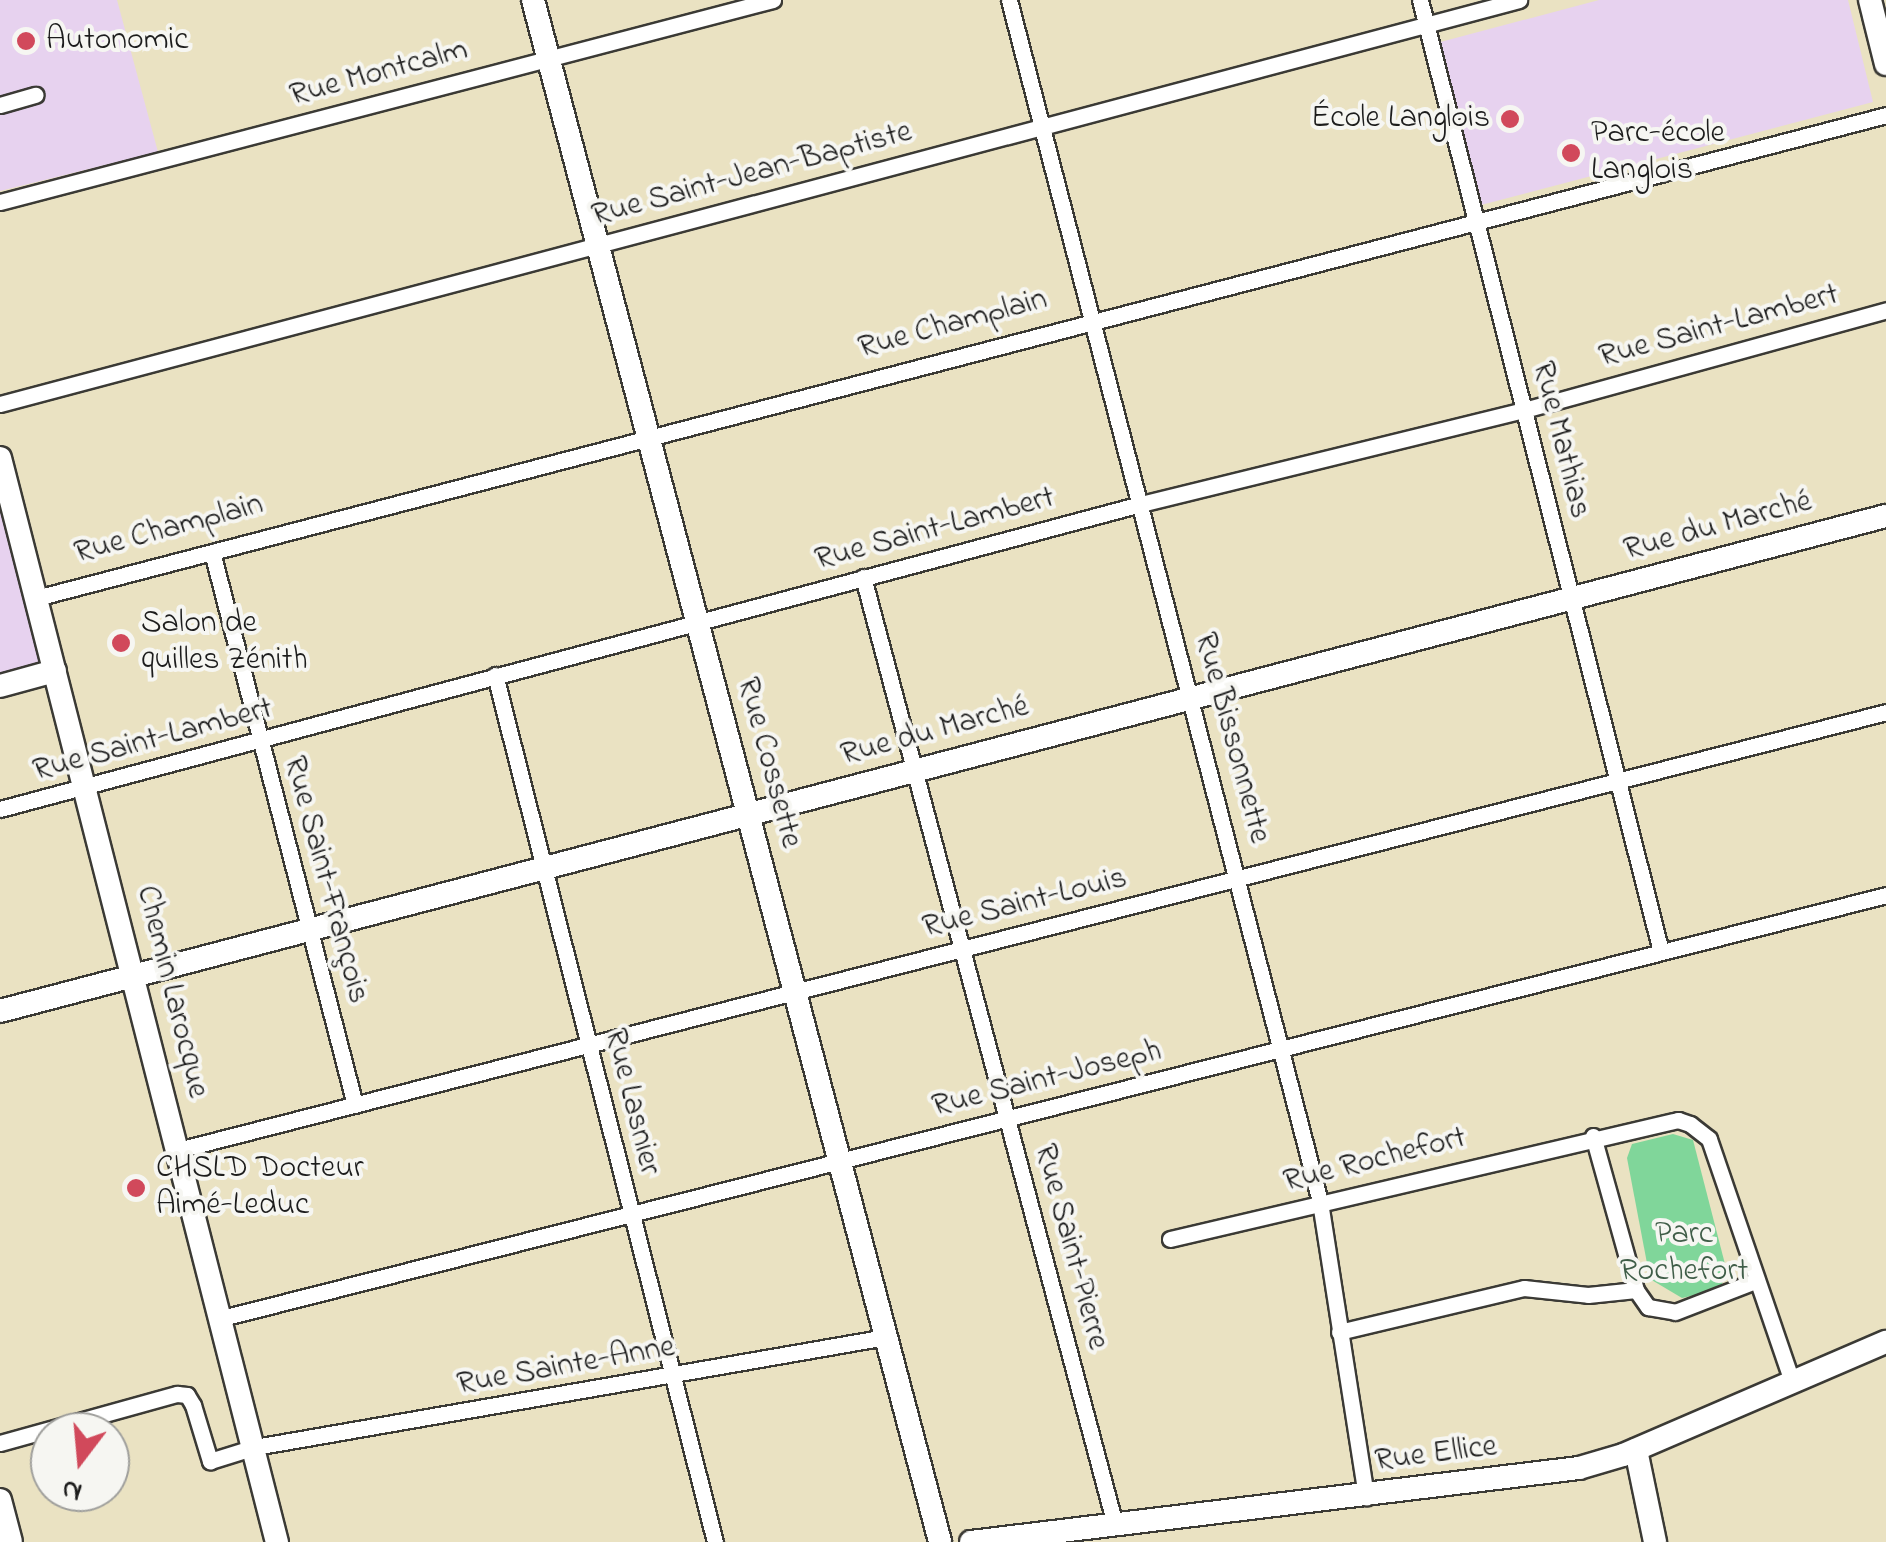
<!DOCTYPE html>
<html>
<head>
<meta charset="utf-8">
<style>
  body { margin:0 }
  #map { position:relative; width:1886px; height:1542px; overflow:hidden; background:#eae2c2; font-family:"Indie Flower",sans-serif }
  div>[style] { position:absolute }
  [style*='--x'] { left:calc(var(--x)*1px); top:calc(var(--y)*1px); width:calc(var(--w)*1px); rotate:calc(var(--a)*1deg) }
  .built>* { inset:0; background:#e7d2ef }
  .green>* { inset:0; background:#80d69a }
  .roads { filter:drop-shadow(2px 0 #3b3a35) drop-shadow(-2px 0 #3b3a35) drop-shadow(0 2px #3b3a35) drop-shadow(0 -2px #3b3a35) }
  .street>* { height:15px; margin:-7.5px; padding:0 7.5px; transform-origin:7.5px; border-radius:7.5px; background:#fff }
  .secondary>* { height:22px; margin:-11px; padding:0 11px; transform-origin:11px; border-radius:11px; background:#fff }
  .dots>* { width:28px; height:28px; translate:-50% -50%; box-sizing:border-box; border:5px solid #f6f6f2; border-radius:50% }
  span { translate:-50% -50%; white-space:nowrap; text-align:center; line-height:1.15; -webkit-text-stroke:8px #f6f6f2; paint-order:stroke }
  .poi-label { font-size:32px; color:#1c1c1c }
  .left { translate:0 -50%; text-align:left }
  .right { translate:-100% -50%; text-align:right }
  .street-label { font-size:32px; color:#1c1c1c }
  .park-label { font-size:32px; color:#3f5d48 }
  .north { position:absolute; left:30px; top:1412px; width:100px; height:100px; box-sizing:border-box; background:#f6f6f2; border:2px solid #9f9f9c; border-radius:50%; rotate:196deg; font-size:28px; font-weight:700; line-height:40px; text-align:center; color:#1c1c1c }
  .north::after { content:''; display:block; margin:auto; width:35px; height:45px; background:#d1495b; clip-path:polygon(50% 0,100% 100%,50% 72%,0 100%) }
</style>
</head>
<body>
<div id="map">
  <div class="built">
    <i style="clip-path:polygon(0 0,117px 0,158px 152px,0 191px)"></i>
    <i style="clip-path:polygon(1599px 0,1848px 0,1873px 102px,1481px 205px,1433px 44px)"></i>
    <i style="clip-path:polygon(0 471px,52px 669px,0 682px)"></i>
  </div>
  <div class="green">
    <i style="clip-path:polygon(1673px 1134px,1693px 1140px,1726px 1268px,1722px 1284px,1709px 1292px,1682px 1298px,1650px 1279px,1627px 1158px,1632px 1144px)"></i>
  </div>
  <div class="roads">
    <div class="street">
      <i style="--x:1009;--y:0;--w:1242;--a:75.49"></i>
      <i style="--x:1320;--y:1202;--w:299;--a:81.1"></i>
      <i style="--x:1420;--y:0;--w:982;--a:75.79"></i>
      <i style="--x:0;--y:105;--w:37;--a:-16"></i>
      <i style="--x:0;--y:202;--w:799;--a:-14.65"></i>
      <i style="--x:0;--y:404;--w:1572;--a:-14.89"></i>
      <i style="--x:212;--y:552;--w:571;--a:75.5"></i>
      <i style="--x:863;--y:577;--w:981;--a:75.11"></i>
      <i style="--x:36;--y:598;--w:1912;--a:-14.63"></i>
      <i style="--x:495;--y:675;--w:894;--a:75.76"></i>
      <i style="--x:0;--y:809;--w:1181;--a:-14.97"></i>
      <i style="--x:1141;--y:504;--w:394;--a:-13.8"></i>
      <i style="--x:1524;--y:410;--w:376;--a:-15.4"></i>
      <i style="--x:1593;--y:1136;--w:160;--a:74.4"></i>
      <i style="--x:1636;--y:1290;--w:21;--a:55"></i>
      <i style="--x:1648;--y:1307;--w:27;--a:10"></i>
      <i style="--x:1675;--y:1312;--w:86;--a:-21.2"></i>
      <i style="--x:178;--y:1150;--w:1763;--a:-14.38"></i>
      <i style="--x:1170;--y:1239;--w:522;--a:-13.18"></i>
      <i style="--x:1678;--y:1120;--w:13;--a:18"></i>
      <i style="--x:1690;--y:1124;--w:24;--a:38"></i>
      <i style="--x:1709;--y:1139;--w:257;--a:71.1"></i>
      <i style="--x:222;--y:1318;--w:1717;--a:-14.26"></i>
      <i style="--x:1339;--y:1332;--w:190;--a:-13.4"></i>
      <i style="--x:1524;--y:1288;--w:64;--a:6.2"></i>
      <i style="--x:1588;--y:1295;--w:48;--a:-5.9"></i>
      <i style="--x:0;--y:1443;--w:184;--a:-15.5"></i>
      <i style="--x:177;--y:1394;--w:10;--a:6"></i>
      <i style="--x:187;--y:1395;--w:12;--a:59"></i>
      <i style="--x:193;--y:1405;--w:59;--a:73.1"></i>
      <i style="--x:210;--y:1461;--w:47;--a:-17.3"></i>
      <i style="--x:255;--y:1447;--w:641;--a:-9.89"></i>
    </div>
    <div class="secondary">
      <i style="--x:533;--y:0;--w:1595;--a:75.21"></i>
      <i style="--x:1870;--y:0;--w:66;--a:76"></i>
      <i style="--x:0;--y:458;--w:1119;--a:75.67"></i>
      <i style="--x:0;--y:686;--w:57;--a:-15.3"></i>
      <i style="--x:0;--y:1011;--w:1950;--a:-14.71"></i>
      <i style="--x:1636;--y:1450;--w:94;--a:78.3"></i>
      <i style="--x:0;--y:1500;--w:43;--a:75.3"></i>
      <i style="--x:971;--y:1542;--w:612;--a:-6.94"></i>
      <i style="--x:1579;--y:1468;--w:46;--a:-16.5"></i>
      <i style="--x:1623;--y:1455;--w:286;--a:-23.3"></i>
    </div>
  </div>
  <div class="dots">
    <i style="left:26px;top:41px;background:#d1495b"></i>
    <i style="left:1510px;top:119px;background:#d1495b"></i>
    <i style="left:1571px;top:153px;background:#d1495b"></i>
    <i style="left:121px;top:643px;background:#d1495b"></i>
    <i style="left:136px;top:1188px;background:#d1495b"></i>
  </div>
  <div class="poi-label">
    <span class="left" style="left:46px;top:41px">Autonomic</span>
    <span class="right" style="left:1490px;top:119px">École Langlois</span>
    <span class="left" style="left:1591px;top:153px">Parc-école<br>Langlois</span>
    <span class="left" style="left:141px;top:643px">Salon de<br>quilles Zénith</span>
    <span class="left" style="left:156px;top:1188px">CHSLD Docteur<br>Aimé-Leduc</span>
  </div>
  <div class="street-label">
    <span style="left:379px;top:74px;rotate:-15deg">Rue Montcalm</span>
    <span style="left:752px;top:175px;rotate:-15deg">Rue Saint-Jean-Baptiste</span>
    <span style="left:953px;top:325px;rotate:-15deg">Rue Champlain</span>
    <span style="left:1719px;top:327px;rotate:-15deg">Rue Saint-Lambert</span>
    <span style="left:1560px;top:440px;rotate:76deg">Rue Mathias</span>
    <span style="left:1718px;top:527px;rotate:-15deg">Rue du Marché</span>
    <span style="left:169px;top:530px;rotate:-15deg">Rue Champlain</span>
    <span style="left:935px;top:530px;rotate:-15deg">Rue Saint-Lambert</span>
    <span style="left:935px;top:732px;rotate:-15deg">Rue du Marché</span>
    <span style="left:1231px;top:738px;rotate:75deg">Rue Bissonnette</span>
    <span style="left:153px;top:741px;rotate:-15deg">Rue Saint-Lambert</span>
    <span style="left:768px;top:763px;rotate:75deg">Rue Cossette</span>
    <span style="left:325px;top:880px;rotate:75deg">Rue Saint-François</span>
    <span style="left:1025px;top:904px;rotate:-14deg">Rue Saint-Louis</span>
    <span style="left:171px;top:992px;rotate:76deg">Chemin Larocque</span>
    <span style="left:1047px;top:1080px;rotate:-14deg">Rue Saint-Joseph</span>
    <span style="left:631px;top:1102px;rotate:76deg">Rue Lasnier</span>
    <span style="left:1375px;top:1161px;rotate:-14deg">Rue Rochefort</span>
    <span style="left:1070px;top:1247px;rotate:75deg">Rue Saint-Pierre</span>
    <span style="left:566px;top:1367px;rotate:-10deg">Rue Sainte-Anne</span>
    <span style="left:1436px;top:1455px;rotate:-7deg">Rue Ellice</span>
  </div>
  <div class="park-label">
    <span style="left:1684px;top:1254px">Parc<br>Rochefort</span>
  </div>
  <div class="north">N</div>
</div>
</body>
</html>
